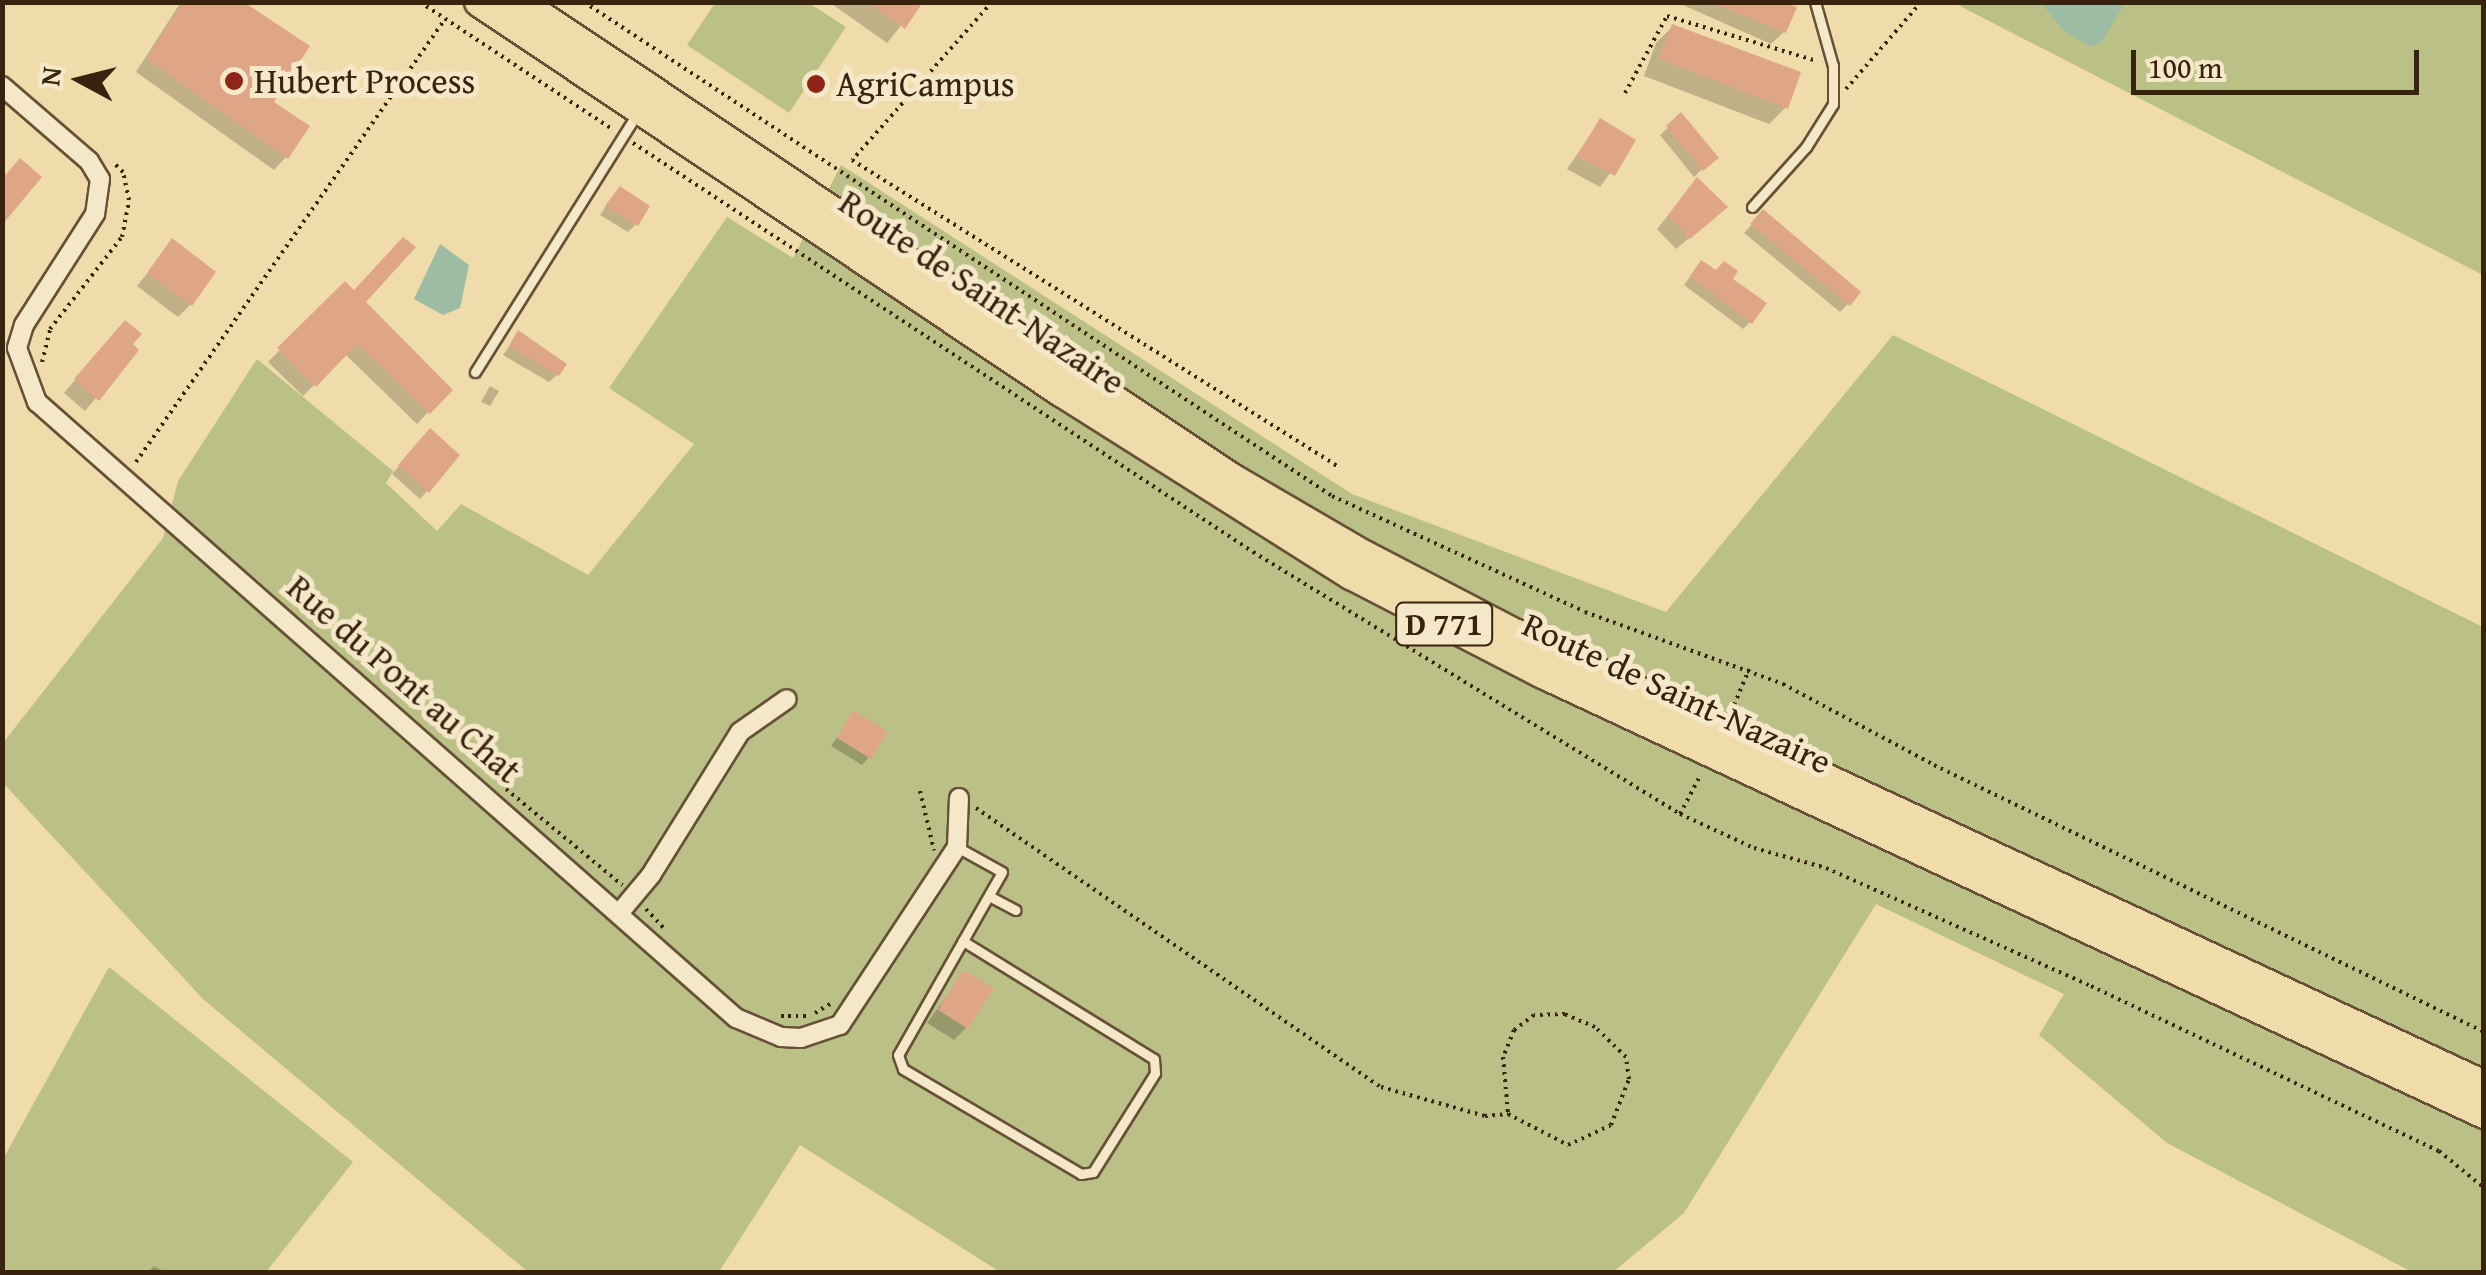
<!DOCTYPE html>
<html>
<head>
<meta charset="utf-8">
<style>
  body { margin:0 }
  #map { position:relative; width:2486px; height:1275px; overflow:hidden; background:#efdcaa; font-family:"Gentium Book Plus",serif }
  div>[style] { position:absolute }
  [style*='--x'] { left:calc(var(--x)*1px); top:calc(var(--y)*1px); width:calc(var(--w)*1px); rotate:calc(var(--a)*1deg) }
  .green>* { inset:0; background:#bbc087 }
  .water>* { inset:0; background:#9cbca3 }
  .shadow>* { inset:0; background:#0003 }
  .building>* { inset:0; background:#dea687 }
  .path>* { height:4px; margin-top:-2px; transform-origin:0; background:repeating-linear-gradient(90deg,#38230f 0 2.5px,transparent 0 7.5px) }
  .roads { filter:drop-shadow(2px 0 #665136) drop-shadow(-2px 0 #665136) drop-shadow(0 2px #665136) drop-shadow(0 -2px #665136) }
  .lane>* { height:9px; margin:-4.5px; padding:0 4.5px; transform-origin:4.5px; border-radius:4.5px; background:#f5e8c8 }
  .street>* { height:18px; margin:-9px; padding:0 9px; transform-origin:9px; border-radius:9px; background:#f5e8c8 }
  .primary>* { height:28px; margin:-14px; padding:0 14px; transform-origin:14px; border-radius:14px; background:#efdcaa }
  .dots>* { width:28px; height:28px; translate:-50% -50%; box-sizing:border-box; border:5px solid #f5e8c8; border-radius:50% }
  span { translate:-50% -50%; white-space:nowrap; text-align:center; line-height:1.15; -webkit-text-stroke:10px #f5e8c8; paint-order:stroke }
  .shield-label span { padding:2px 8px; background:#f5e8c8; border:2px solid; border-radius:8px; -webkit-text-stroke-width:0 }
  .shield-label { font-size:32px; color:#38230f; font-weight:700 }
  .poi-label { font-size:35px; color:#38230f }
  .left { translate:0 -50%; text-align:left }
  .street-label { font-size:35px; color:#38230f }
  .frame { position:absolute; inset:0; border:5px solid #38230f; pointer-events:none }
  .north { position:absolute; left:30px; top:30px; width:100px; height:100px; -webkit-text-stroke:8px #f5e8c8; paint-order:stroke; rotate:277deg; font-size:28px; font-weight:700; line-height:40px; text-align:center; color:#38230f }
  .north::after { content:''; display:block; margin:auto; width:35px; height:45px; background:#38230f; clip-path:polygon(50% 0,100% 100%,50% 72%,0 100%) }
  .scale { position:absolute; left:2131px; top:50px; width:288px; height:45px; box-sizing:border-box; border:5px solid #38230f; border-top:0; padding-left:12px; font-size:30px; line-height:35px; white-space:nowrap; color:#38230f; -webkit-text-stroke:8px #f5e8c8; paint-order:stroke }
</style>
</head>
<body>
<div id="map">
  <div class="green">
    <i style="clip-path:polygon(715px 3px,809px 3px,846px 27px,789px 113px,687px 45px)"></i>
    <i style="clip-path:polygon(1954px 3px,2483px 3px,2483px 275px)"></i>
    <i style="clip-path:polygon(841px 165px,1352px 494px,1666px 612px,1893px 335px,2483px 627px,2483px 1272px,2412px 1272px,2167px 1143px,2039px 1035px,2064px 994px,1876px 904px,1684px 1213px,1613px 1272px,1000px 1272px,800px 1145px,719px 1272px,528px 1272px,203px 999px,3px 783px,3px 743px,163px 538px,178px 481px,257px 359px,393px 471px,386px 483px,437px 531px,461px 504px,588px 575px,694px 444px,609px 388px,727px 217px,793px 258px)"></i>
    <i style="clip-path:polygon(109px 967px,353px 1162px,266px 1272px,3px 1272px,3px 1159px)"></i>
  </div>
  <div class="water">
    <i style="clip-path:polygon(2041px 3px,2125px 3px,2101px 43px,2089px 46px,2063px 30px)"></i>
    <i style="clip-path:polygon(440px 244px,469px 265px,460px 308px,443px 315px,414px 299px)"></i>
  </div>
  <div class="shadow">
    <i style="clip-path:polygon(181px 2px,239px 2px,286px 157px,274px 170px,136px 72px)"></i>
    <i style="clip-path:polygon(829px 2px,920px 2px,887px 43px)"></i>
    <i style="clip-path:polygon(1676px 2px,1777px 2px,1784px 32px,1771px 44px)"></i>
    <i style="clip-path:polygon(1673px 26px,1786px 107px,1769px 124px,1644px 76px,1656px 43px)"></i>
    <i style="clip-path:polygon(1681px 116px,1715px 157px,1694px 177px,1660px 135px)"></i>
    <i style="clip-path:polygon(1600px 121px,1633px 141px,1600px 187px,1567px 169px)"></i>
    <i style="clip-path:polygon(1697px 180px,1712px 219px,1676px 249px,1657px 229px)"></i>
    <i style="clip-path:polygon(612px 197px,636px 224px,628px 232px,600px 215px)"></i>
    <i style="clip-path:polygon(1755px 221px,1857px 292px,1848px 304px,1840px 312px,1744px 233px)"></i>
    <i style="clip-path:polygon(172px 242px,190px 305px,178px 317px,137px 286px)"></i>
    <i style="clip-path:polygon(1694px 271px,1729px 279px,1750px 322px,1743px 329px,1684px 285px)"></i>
    <i style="clip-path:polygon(345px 284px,449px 390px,417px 424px,345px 354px,303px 396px,268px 362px)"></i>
    <i style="clip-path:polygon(518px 334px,557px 375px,549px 382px,503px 355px)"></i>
    <i style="clip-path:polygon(113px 335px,136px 350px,85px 411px,64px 393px)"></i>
    <i style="clip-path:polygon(490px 386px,499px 391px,490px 406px,481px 402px)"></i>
    <i style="clip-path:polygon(423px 439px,427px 491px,420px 499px,392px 474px)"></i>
    <i style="clip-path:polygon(854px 714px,869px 757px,862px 765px,831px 746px)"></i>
    <i style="clip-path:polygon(964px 973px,966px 1028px,954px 1040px,927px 1023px)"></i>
    <i style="clip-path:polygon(154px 1266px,165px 1272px,148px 1272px)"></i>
  </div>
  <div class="building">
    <i style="clip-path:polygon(183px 2px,244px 2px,310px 46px,274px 102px,310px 126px,288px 159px,146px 59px)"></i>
    <i style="clip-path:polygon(867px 2px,923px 2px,905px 29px)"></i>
    <i style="clip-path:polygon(1710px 2px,1784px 2px,1797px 7px,1786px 33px)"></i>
    <i style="clip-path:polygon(1672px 24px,1801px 72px,1788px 109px,1659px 59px)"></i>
    <i style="clip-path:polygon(1681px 112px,1719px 158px,1703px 171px,1666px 126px)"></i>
    <i style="clip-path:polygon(1600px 118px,1636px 140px,1615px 176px,1577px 156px)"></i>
    <i style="clip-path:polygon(20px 158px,42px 177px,2px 225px,2px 179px)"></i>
    <i style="clip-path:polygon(1697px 177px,1728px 207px,1690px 239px,1668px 215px)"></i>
    <i style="clip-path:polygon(620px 186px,650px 206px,638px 226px,605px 206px)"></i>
    <i style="clip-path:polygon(1763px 209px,1861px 292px,1850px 306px,1750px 224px)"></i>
    <i style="clip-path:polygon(403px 237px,416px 247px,366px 302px,453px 390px,430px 414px,357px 344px,316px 387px,277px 348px,345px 281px,354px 290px)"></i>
    <i style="clip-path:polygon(172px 238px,216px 272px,192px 306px,147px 273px)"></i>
    <i style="clip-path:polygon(1701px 260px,1716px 270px,1724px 261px,1738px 271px,1733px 279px,1767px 303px,1752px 324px,1690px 276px)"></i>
    <i style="clip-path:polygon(125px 320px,142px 334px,133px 344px,139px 350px,99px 401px,74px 379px)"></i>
    <i style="clip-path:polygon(518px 330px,567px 364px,559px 376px,509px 346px)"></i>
    <i style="clip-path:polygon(430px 428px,460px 455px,429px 493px,398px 465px)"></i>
    <i style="clip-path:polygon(853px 710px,888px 732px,871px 759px,837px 738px)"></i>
    <i style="clip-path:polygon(963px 970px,994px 988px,968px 1029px,938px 1010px)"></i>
  </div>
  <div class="path">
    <i style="--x:420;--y:2;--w:230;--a:33.5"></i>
    <i style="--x:584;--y:2;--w:896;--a:33.44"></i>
    <i style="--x:1332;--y:496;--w:278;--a:24.6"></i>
    <i style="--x:1585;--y:612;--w:211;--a:20"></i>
    <i style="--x:1783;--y:684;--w:171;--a:28.2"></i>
    <i style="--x:1934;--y:765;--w:611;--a:25.89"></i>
    <i style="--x:992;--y:2;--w:211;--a:131.5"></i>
    <i style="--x:852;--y:160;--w:576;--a:32.23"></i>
    <i style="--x:1846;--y:89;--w:115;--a:-49.2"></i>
    <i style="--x:1625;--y:93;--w:88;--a:-61.4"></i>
    <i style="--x:1667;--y:16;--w:157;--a:16.7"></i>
    <i style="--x:633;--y:143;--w:743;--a:33.41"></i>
    <i style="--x:1253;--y:552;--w:501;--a:31.53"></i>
    <i style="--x:1680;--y:814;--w:81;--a:24.7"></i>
    <i style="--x:1754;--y:848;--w:75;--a:15.5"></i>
    <i style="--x:1826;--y:868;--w:290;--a:24"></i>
    <i style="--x:2091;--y:986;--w:385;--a:25.4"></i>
    <i style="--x:2439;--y:1151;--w:58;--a:39.4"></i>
    <i style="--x:42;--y:362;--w:34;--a:-76"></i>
    <i style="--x:50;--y:329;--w:117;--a:-52"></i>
    <i style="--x:122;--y:237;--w:38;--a:-79"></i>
    <i style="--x:129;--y:200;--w:29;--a:-102"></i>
    <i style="--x:123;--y:172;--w:13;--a:-135"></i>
    <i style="--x:136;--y:462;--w:540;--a:-55.1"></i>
    <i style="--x:1734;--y:705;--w:39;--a:-67"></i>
    <i style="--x:506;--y:789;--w:151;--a:39.6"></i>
    <i style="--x:920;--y:791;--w:61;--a:76.7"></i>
    <i style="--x:976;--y:808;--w:492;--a:34.6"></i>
    <i style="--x:1381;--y:1087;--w:108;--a:15.6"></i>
    <i style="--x:1485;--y:1116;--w:23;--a:-5"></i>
    <i style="--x:1508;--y:1114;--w:68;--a:27.3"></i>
    <i style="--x:1568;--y:1145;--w:47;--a:-24.9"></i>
    <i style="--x:1611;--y:1125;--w:49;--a:-68.6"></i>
    <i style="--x:1629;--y:1079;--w:22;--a:-98"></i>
    <i style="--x:1626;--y:1057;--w:43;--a:-135.9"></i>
    <i style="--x:1595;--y:1027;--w:33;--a:-157"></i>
    <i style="--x:1565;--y:1014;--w:31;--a:178"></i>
    <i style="--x:1534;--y:1015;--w:25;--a:143"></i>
    <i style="--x:1514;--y:1030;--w:29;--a:112"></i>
    <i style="--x:1503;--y:1057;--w:57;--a:85"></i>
    <i style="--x:1680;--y:814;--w:43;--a:-62.2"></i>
    <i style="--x:646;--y:909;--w:26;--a:47"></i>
    <i style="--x:815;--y:1013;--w:21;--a:-31"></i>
    <i style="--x:781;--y:1016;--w:26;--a:0"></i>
  </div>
  <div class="roads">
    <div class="lane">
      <i style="--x:1752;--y:207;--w:81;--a:-48"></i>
      <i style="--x:1806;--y:147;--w:51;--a:-57.9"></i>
      <i style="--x:1833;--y:104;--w:38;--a:-90"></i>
      <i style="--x:1833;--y:66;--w:66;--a:-105.7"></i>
      <i style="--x:475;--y:372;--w:307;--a:-57.9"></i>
      <i style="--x:957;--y:847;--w:51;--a:29.1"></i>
      <i style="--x:1002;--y:872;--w:210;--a:119.6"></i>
      <i style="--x:898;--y:1055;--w:15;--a:70"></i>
      <i style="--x:903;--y:1069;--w:207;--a:30.5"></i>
      <i style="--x:1081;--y:1174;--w:12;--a:-9"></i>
      <i style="--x:1093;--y:1172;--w:117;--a:-57.9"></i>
      <i style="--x:1155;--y:1073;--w:14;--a:-94"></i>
      <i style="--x:1154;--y:1059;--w:225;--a:-148.3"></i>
      <i style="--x:989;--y:896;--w:30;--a:28"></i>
    </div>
    <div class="street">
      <i style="--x:2;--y:86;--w:115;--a:40.8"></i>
      <i style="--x:89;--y:161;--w:21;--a:59"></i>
      <i style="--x:100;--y:179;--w:35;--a:98"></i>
      <i style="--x:95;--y:214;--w:132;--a:122.6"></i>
      <i style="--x:24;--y:325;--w:24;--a:107"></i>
      <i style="--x:17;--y:348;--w:58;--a:69.7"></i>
      <i style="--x:37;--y:402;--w:932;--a:41.39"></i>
      <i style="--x:736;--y:1018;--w:49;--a:22.9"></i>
      <i style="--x:781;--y:1037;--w:20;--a:3"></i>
      <i style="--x:801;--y:1038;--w:41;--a:-18.4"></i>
      <i style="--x:840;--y:1025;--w:213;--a:-56.7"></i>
      <i style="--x:957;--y:847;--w:49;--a:-87.7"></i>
      <i style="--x:621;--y:911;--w:47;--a:-50.2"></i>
      <i style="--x:651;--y:875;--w:168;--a:-58.1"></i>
      <i style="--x:740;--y:732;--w:57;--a:-35.1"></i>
    </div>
    <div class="primary">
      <i style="--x:479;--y:2;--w:701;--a:33.83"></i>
      <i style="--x:1061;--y:392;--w:343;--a:32.3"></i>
      <i style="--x:1351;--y:575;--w:216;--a:27.3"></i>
      <i style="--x:1543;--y:674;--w:1039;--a:25.06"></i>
      <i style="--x:520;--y:2;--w:854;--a:33.78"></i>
      <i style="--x:1230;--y:477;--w:157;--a:30.2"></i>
      <i style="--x:1366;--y:556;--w:162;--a:27.5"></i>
      <i style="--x:1510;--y:631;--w:1075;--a:24.99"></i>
    </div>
  </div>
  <div class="dots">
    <i style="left:234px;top:81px;background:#8f2418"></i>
    <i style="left:816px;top:84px;background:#8f2418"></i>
  </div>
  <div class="shield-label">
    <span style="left:1444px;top:624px">D 771</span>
  </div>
  <div class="poi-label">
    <span class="left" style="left:254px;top:81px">Hubert Process</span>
    <span class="left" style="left:836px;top:84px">AgriCampus</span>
  </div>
  <div class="street-label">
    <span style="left:982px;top:292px;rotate:34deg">Route de Saint-Nazaire</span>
    <span style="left:404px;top:679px;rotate:41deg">Rue du Pont au Chat</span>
    <span style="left:1677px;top:693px;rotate:25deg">Route de Saint-Nazaire</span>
  </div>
  <div class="frame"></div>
  <div class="north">N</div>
  <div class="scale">100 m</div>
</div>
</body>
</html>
